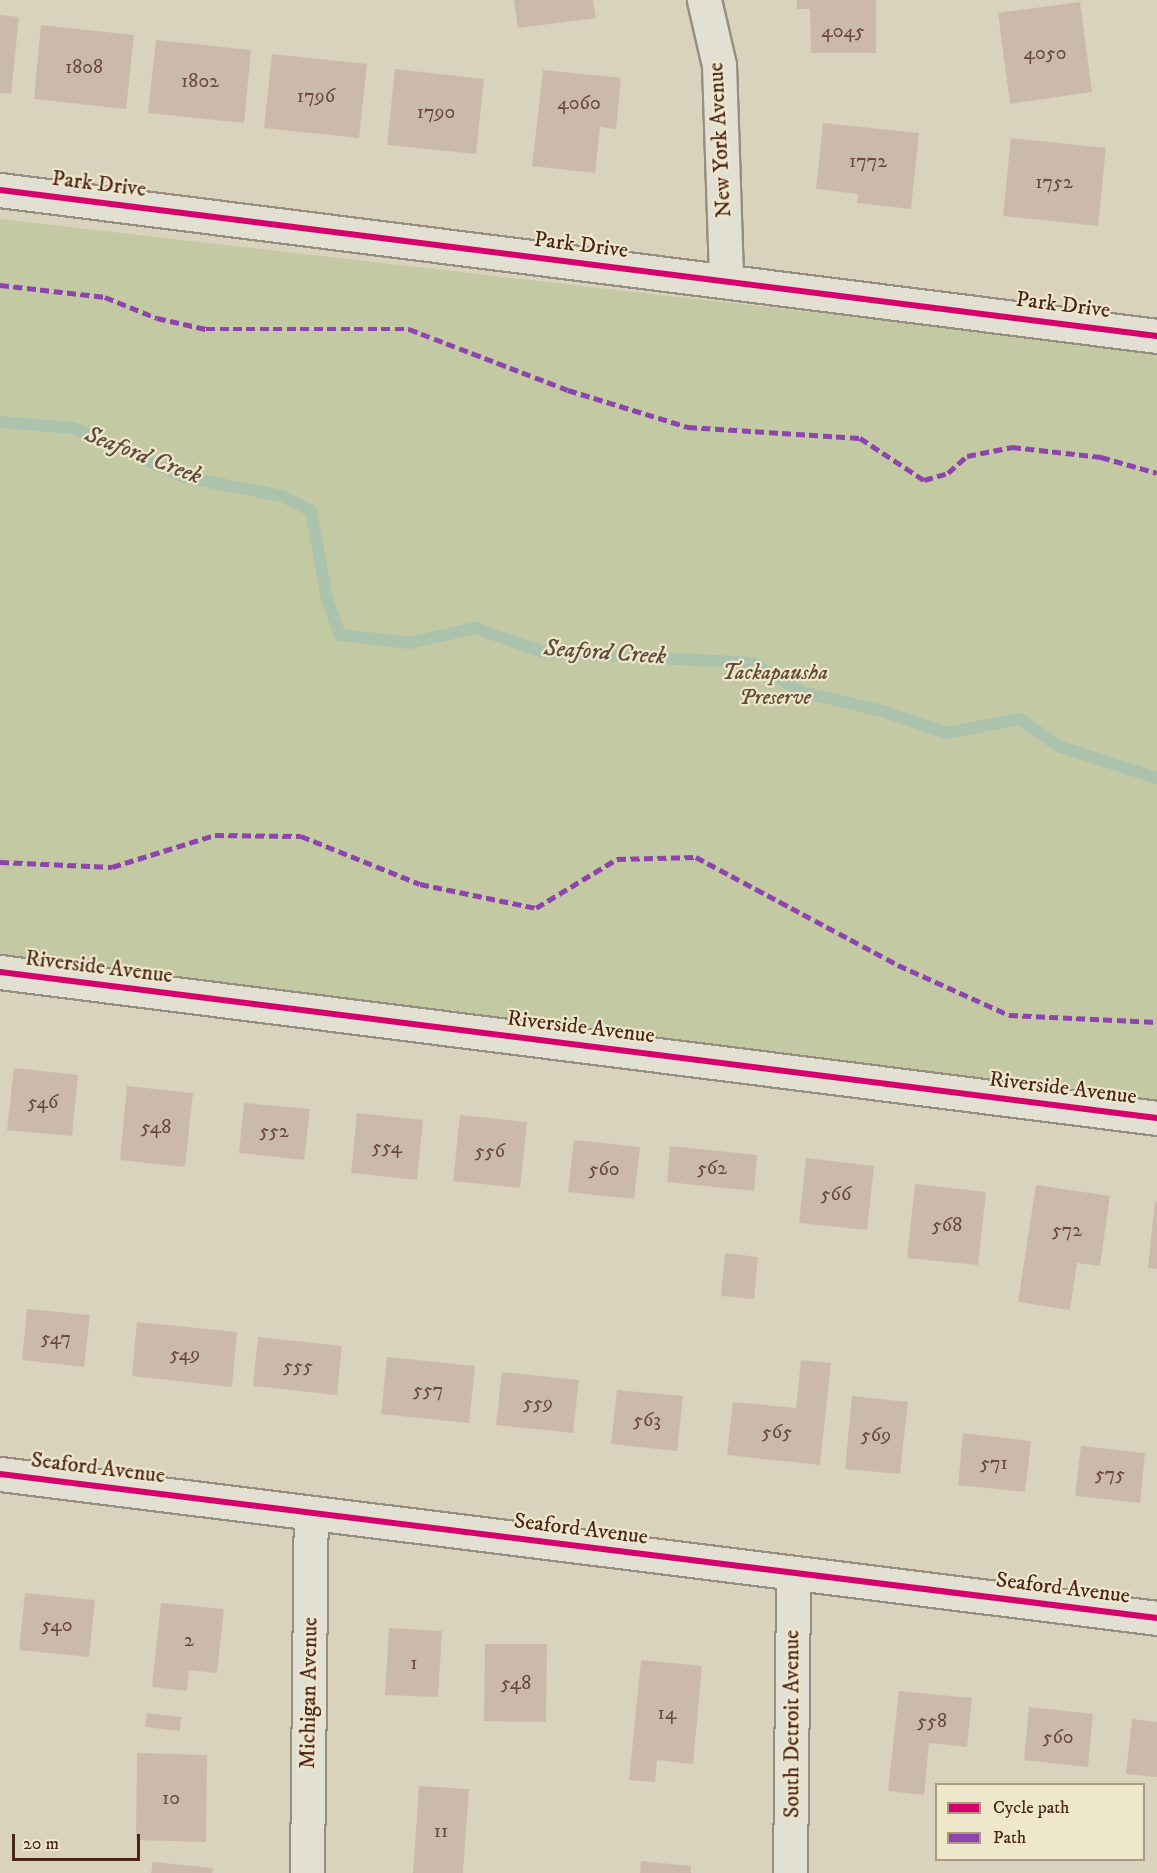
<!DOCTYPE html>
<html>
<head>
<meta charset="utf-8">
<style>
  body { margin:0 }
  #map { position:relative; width:1157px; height:1873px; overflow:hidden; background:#d9d3bd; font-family:"IM FELL DW Pica",serif }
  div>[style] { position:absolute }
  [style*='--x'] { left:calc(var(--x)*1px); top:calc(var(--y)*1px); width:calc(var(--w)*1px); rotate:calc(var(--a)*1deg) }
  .green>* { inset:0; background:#c3c9a3 }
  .stream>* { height:12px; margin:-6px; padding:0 6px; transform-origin:6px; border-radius:6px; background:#abc2ad }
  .building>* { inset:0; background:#cbbaac }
  .roads { filter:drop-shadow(2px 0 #968e80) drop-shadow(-2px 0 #968e80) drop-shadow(0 2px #968e80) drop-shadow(0 -2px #968e80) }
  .minor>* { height:33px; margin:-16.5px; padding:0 16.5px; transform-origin:16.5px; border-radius:16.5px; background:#e2dfd3 }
  .quiet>* { height:4.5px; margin-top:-2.25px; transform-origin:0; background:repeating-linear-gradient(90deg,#8e44ad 0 9px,transparent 0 13.5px) }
  .cycleway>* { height:6px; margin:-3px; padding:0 3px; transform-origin:3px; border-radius:3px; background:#d6006c }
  span { translate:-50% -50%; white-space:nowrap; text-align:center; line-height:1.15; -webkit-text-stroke:4.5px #efe7cc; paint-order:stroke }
  .number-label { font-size:20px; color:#6a4a3c }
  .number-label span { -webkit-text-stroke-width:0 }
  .street-label { font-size:22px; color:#492417 }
  .park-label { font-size:22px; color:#634b35; font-style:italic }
  .water-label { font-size:24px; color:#5c4a3b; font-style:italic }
  .legend { position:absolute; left:935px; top:1783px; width:210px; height:78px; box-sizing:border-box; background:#efe7cc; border:2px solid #ad9984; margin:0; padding:8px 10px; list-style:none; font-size:18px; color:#492417 }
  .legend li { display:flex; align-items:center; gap:12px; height:30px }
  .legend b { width:30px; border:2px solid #ad9984 }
  .scale { position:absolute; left:12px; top:1834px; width:128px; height:27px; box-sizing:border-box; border:3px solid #492417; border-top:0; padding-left:8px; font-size:18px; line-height:21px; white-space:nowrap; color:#492417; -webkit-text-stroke:4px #efe7cc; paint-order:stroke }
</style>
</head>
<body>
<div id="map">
  <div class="green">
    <i style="clip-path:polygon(0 219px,1157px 352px,1157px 1111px,0 965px)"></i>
  </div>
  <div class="stream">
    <i style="--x:0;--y:422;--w:74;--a:4.6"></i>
    <i style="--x:74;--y:428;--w:120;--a:24"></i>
    <i style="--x:184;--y:477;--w:100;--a:11"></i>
    <i style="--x:282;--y:496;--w:33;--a:27"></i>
    <i style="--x:311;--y:511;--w:88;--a:79.6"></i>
    <i style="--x:327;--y:598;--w:39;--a:71"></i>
    <i style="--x:340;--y:635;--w:70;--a:6.5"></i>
    <i style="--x:410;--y:643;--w:67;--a:-13"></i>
    <i style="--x:475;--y:628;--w:72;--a:19.4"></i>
    <i style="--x:543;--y:652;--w:210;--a:3"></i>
    <i style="--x:753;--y:663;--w:57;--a:30.6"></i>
    <i style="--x:802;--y:692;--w:86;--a:13.4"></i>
    <i style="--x:886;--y:712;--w:64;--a:19.3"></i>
    <i style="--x:946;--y:733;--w:75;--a:-10.7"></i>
    <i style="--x:1020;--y:719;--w:47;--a:35.4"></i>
    <i style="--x:1058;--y:746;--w:104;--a:17.9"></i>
  </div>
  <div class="building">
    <i style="clip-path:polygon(514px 0,593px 0,596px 18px,518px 28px)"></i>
    <i style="clip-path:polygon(797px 0,876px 0,876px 53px,811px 53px,810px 9px,797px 9px)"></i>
    <i style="clip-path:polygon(1080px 2px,1092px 92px,1010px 104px,998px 13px)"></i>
    <i style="clip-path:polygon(0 15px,19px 17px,11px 94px,0 93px)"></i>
    <i style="clip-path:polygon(41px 25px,134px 35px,126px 109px,34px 99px)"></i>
    <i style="clip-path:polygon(156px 40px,251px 50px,244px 123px,148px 113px)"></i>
    <i style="clip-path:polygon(272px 54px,367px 64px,359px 138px,264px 128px)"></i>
    <i style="clip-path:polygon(395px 69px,484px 79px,476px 154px,387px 145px)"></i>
    <i style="clip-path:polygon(543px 70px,621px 78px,616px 129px,600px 127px,595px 173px,532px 166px)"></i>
    <i style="clip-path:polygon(823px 123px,919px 133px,911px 209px,857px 203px,858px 194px,816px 189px)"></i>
    <i style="clip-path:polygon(1011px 138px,1106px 148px,1098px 226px,1003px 216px)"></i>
    <i style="clip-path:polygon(14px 1068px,78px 1075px,72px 1136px,7px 1130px)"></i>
    <i style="clip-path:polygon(127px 1086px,193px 1093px,185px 1167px,120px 1160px)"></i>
    <i style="clip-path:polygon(244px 1103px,310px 1109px,304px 1160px,239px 1153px)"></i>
    <i style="clip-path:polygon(357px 1113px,423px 1120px,417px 1180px,351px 1173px)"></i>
    <i style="clip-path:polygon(460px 1115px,527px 1122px,520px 1188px,453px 1181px)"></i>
    <i style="clip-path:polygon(574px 1140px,640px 1147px,634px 1199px,568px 1192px)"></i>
    <i style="clip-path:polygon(670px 1146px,757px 1155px,754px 1191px,667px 1182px)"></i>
    <i style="clip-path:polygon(806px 1158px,874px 1166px,867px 1230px,799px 1223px)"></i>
    <i style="clip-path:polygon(915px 1184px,986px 1192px,978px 1265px,907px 1258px)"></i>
    <i style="clip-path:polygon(1036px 1185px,1110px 1196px,1100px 1266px,1077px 1263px,1070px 1310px,1018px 1302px)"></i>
    <i style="clip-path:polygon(1155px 1201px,1157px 1201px,1157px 1269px,1148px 1268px)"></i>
    <i style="clip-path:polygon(725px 1253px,758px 1257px,754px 1299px,721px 1296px)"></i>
    <i style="clip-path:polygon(27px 1309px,90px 1315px,84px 1367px,22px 1360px)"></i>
    <i style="clip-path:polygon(137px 1322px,237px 1332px,232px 1387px,132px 1376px)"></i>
    <i style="clip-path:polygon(258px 1337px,342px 1346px,337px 1395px,253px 1386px)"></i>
    <i style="clip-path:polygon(387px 1357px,475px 1366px,469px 1423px,381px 1414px)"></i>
    <i style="clip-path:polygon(801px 1360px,831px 1363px,820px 1465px,727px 1455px,733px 1402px,796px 1408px)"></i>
    <i style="clip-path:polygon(502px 1372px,579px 1380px,573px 1433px,496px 1425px)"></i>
    <i style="clip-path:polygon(617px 1390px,683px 1396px,677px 1451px,611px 1444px)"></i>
    <i style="clip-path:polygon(852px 1396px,908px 1402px,900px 1474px,845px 1469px)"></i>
    <i style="clip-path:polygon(963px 1433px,1031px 1441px,1025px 1492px,958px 1485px)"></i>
    <i style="clip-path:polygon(1081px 1446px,1145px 1453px,1140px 1503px,1075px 1496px)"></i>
    <i style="clip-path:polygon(25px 1593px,95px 1600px,89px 1657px,19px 1650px)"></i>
    <i style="clip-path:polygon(161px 1603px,224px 1609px,217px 1673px,189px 1670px,187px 1691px,152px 1687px)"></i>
    <i style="clip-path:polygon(389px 1628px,442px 1631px,438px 1697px,385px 1695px)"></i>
    <i style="clip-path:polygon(485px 1644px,547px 1644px,546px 1722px,484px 1721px)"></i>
    <i style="clip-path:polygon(641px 1660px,702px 1666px,693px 1764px,657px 1760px,655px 1782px,629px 1780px)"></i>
    <i style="clip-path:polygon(899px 1691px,972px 1698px,967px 1747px,929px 1743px,924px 1795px,888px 1791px)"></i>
    <i style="clip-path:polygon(1029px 1707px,1093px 1714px,1088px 1767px,1024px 1760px)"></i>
    <i style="clip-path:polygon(147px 1713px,181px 1717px,180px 1731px,145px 1727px)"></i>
    <i style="clip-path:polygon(1132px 1719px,1157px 1722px,1157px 1777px,1126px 1774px)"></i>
    <i style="clip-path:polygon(137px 1753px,207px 1755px,206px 1842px,136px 1840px)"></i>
    <i style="clip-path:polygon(419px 1786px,469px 1789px,463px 1873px,413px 1873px)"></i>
    <i style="clip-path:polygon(641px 1861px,691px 1866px,691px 1873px,640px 1873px)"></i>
    <i style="clip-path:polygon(153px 1862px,213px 1868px,212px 1873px,151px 1873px)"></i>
  </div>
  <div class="roads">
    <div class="minor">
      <i style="--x:704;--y:0;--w:67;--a:77"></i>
      <i style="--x:719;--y:65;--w:216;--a:88.1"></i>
      <i style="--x:0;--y:190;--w:1166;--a:7.19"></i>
      <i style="--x:0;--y:972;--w:1166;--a:7.19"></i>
      <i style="--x:0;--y:1474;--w:1166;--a:7.09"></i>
      <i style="--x:307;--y:1873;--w:360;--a:-89.4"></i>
      <i style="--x:790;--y:1873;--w:299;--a:-89.4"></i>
    </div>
  </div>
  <div class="quiet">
    <i style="--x:0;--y:285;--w:106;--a:6.5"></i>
    <i style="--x:105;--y:297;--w:56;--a:22"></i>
    <i style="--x:157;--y:318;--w:50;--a:12.7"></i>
    <i style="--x:206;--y:329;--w:203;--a:0"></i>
    <i style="--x:409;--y:329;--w:170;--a:21"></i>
    <i style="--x:568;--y:390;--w:126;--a:17.1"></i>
    <i style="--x:688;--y:427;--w:172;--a:3.7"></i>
    <i style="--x:860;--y:438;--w:77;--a:33.3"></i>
    <i style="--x:924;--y:480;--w:25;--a:-16"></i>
    <i style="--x:948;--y:473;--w:25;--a:-42"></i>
    <i style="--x:967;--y:456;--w:46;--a:-11.3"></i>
    <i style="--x:1012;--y:447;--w:90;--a:6.4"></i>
    <i style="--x:1101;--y:457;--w:58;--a:15.9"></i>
    <i style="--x:0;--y:862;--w:112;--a:2.6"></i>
    <i style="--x:112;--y:867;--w:108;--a:-17.3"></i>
    <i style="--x:215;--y:835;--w:86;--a:0.7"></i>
    <i style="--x:301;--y:836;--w:128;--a:22"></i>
    <i style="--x:420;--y:884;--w:118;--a:11.7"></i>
    <i style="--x:536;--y:908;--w:95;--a:-31.2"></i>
    <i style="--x:617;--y:859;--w:79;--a:-1.5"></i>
    <i style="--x:696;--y:857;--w:229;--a:28.1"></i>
    <i style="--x:898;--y:965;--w:122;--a:24.2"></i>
    <i style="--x:1009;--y:1015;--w:148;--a:2.7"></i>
  </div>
  <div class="cycleway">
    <i style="--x:0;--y:190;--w:1166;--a:7.19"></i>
    <i style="--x:0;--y:972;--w:1166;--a:7.19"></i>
    <i style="--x:0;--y:1474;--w:1166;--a:7.09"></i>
  </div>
  <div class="number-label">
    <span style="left:843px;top:31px">4045</span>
    <span style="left:1045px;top:53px">4050</span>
    <span style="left:84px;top:67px">1808</span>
    <span style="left:200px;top:81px">1802</span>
    <span style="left:316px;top:96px">1796</span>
    <span style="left:579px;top:103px">4060</span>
    <span style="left:436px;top:112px">1790</span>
    <span style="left:868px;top:161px">1772</span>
    <span style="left:1054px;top:182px">1752</span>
    <span style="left:43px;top:1102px">546</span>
    <span style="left:156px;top:1127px">548</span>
    <span style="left:274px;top:1131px">552</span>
    <span style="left:387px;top:1147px">554</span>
    <span style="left:490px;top:1151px">556</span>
    <span style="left:712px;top:1168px">562</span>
    <span style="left:604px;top:1169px">560</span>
    <span style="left:836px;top:1194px">566</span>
    <span style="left:947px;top:1225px">568</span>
    <span style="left:1067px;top:1230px">572</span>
    <span style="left:56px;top:1338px">547</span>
    <span style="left:185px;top:1354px">549</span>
    <span style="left:298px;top:1366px">555</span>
    <span style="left:428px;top:1390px">557</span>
    <span style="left:538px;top:1403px">559</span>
    <span style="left:647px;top:1420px">563</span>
    <span style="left:777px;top:1432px">565</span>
    <span style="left:876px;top:1435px">569</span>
    <span style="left:994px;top:1463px">571</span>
    <span style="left:1110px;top:1474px">575</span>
    <span style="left:57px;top:1625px">540</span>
    <span style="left:189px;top:1640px">2</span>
    <span style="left:414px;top:1663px">1</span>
    <span style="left:516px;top:1683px">548</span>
    <span style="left:667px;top:1713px">14</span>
    <span style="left:932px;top:1721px">558</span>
    <span style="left:1058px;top:1737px">560</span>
    <span style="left:171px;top:1798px">10</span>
    <span style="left:441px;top:1831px">11</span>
  </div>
  <div class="street-label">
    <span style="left:720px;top:140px;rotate:-93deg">New York Avenue</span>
    <span style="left:99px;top:184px;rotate:7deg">Park Drive</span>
    <span style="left:581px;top:245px;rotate:7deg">Park Drive</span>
    <span style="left:1063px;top:305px;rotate:7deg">Park Drive</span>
    <span style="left:99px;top:967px;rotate:7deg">Riverside Avenue</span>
    <span style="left:581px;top:1027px;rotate:7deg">Riverside Avenue</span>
    <span style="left:1063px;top:1088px;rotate:7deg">Riverside Avenue</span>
    <span style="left:98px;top:1468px;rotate:7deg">Seaford Avenue</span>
    <span style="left:581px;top:1529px;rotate:7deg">Seaford Avenue</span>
    <span style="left:1063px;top:1588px;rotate:7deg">Seaford Avenue</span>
    <span style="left:309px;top:1693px;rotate:-89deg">Michigan Avenue</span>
    <span style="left:792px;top:1724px;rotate:-90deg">South Detroit Avenue</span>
  </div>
  <div class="park-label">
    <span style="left:775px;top:685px">Tackapausha<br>Preserve</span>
  </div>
  <div class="water-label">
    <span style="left:143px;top:456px;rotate:21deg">Seaford Creek</span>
    <span style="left:605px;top:653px;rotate:4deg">Seaford Creek</span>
  </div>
  <ul class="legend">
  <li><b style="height:8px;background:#d6006c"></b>Cycle path</li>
  <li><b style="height:8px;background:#8e44ad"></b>Path</li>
  </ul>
  <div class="scale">20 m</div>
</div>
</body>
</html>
